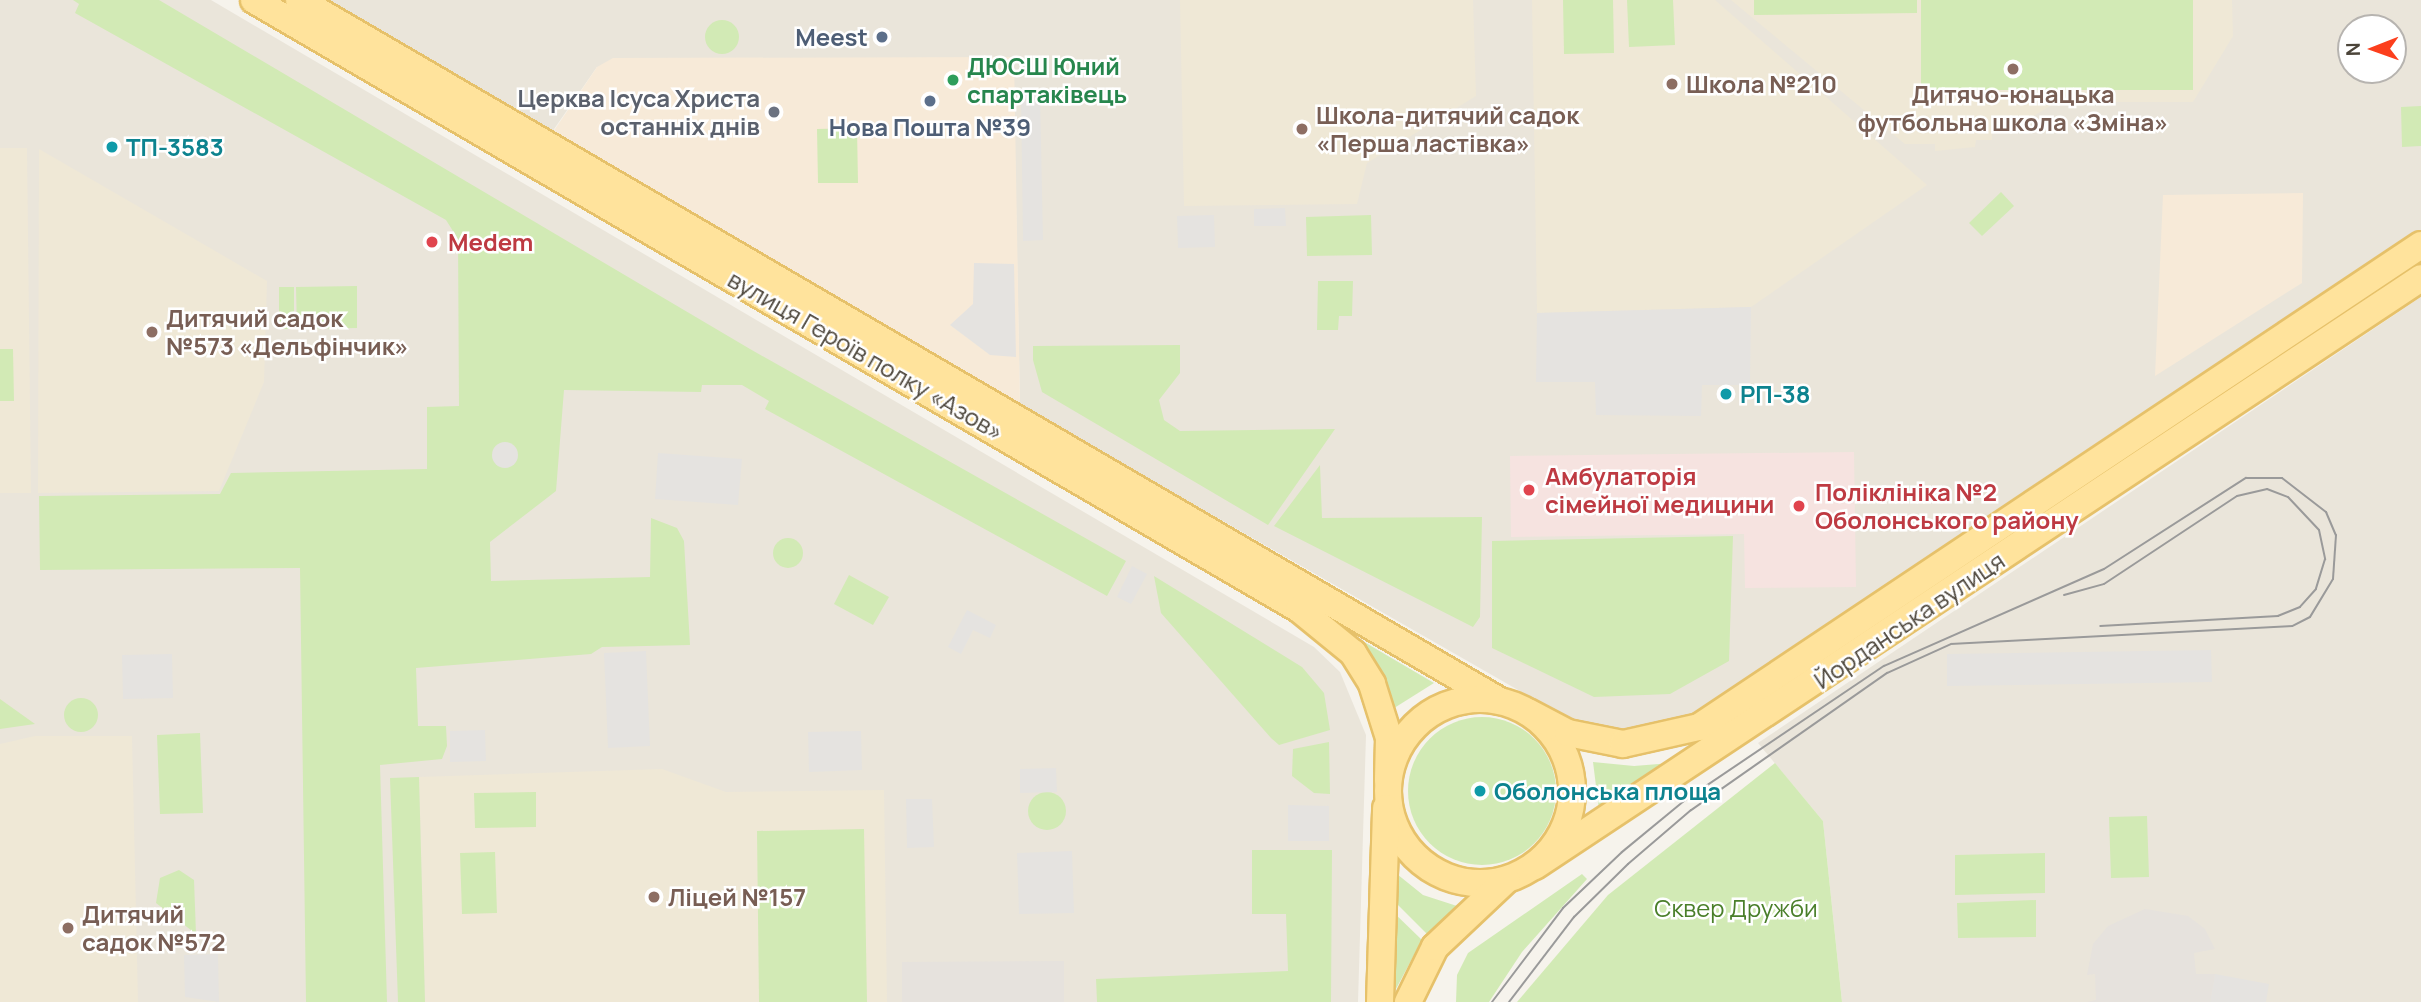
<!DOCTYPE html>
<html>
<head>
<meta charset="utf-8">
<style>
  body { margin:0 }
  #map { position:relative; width:2421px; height:1002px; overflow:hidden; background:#f6f3ec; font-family:Manrope,sans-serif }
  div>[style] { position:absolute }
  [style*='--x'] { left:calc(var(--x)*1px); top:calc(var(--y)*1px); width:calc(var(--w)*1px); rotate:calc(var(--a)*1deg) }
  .residential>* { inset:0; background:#eae5da }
  .commercial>* { inset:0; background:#f7ead8 }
  .industrial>* { inset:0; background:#e6e2dd }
  .education>* { inset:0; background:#efe8d6 }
  .medical>* { inset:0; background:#f6e3e0 }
  .green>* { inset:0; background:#d2eab5 }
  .round { border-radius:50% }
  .parking>* { inset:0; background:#e5e3e0 }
  .roads { filter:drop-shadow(2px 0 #e6c16a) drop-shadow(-2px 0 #e6c16a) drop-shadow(0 2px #e6c16a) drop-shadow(0 -2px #e6c16a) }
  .major>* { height:26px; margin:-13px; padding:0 13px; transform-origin:13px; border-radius:13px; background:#ffe39c }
  .major>.ring { margin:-13px; padding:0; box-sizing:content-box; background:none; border:26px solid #ffe39c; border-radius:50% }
  .tram>* { height:2px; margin:-1px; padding:0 1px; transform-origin:1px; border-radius:1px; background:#9a9a9a }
  .dots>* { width:19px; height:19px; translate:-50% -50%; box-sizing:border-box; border:4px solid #fff; border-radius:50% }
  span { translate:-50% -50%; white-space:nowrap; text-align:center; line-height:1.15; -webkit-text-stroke:5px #fff; paint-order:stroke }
  .service-label { font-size:24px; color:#4e5e75; font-weight:700 }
  .right { translate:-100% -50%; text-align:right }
  .leisure-label { font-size:24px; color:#27864d; font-weight:700 }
  .left { translate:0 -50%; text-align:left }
  .education-label { font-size:24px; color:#785e54; font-weight:700 }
  .worship-label { font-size:24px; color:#5b616d; font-weight:700 }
  .culture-label { font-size:24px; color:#0d838f; font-weight:700 }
  .health-label { font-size:24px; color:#be3a42; font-weight:700 }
  .street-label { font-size:24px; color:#4b4439 }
  .park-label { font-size:24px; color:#4a7f2a }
  .north { position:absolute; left:2337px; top:14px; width:70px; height:70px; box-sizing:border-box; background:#fff; border:2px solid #b7b4b0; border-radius:50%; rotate:269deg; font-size:19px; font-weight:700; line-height:28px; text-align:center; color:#4b4439 }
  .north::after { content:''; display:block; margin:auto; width:24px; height:32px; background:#fc3f1d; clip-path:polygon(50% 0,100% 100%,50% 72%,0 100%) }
</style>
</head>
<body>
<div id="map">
  <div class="residential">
    <i style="clip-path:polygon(0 0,211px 0,1314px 647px,1340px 672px,1366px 735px,1358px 1002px,0 1002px)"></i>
    <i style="clip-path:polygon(evenodd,318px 0,2421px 0,2421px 235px,2165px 398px,1726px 699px,1659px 734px,1590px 731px,1020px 405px,1013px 57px,597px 67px,552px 132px,318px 0,2351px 28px,2393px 28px,2393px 70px,2351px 70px,2351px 28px)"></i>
    <i style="clip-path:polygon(2421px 297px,2421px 1002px,1842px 1002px,1823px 821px,1758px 743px)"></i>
  </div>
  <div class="commercial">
    <i style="clip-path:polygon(1014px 57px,1020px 405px,553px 132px,597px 67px,613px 58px)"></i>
    <i style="clip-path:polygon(2303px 193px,2302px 283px,2155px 376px,2163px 195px)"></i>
  </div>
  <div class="industrial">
    <i style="clip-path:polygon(2145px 909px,2188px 916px,2205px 929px,2215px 949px,2194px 953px,2196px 974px,2215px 974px,2210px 1002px,2087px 1002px,2096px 1000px,2095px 974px,2087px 975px,2093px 944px,2108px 926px)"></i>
    <i style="clip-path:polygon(1064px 961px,1064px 1002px,902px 1002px,902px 962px)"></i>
  </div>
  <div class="education">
    <i style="clip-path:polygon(1180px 0,1473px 0,1476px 96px,1367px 163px,1357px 204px,1184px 206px)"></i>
    <i style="clip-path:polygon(1532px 0,1715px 0,1927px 185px,1751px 307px,1537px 313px)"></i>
    <i style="clip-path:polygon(1731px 0,2232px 0,2233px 36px,2193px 102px,2057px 102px,2007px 132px,1992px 132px,1992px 140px,1976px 140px,1975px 147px,1935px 151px,1935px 144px,1905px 144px)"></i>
    <i style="clip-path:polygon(0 148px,27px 148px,31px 493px,0 493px)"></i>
    <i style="clip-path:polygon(39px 149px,267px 281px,264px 382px,219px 491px,38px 493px)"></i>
    <i style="clip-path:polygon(35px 736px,132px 736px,138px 1002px,0 1002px,0 744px)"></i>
    <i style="clip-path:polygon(662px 769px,726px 792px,884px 790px,887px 1002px,425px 1002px,419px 777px)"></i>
  </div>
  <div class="medical">
    <i style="clip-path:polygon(1854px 452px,1856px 587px,1745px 588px,1744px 534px,1511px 537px,1510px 456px)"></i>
  </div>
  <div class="green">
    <i style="clip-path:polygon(73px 0,159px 0,750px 349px,1126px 561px,1107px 596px,765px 409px,769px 401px,742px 385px,702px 385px,701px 392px,564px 390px,556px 491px,490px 542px,491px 581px,650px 577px,651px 518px,677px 528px,684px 541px,690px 645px,602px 647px,591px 654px,416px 668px,418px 726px,446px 726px,447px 746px,442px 759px,380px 765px,387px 1002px,306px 1002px,300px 568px,40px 570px,39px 496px,220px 494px,231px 473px,427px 469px,427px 407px,459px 406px,458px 239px,446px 220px,75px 13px,79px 4px)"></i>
    <i style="clip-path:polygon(1563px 0,1613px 0,1614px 53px,1564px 54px)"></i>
    <i style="clip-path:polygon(1627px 0,1673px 0,1675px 45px,1629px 47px)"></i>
    <i style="clip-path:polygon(1754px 0,1917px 0,1917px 13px,1754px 15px)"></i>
    <i style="clip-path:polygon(1921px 0,2193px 0,2193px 90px,1921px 90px)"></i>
    <i class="round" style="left:705px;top:20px;width:34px;height:34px"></i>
    <i style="clip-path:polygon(2421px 106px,2421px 146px,2402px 147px,2401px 107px)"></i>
    <i style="clip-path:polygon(857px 128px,858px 183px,818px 183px,817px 129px)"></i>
    <i style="clip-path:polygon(2001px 192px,2014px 206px,1982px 236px,1969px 223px)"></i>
    <i style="clip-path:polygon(1371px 215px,1372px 255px,1307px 256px,1306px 217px)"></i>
    <i style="clip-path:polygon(1318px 281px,1353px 281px,1352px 316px,1339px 316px,1338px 330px,1317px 330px)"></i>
    <i style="clip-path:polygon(357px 286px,357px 328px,297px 329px,296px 287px)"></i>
    <i style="clip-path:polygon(279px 287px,294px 287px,294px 329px,279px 329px)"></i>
    <i style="clip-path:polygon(1180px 345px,1180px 373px,1159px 400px,1164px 420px,1180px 431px,1335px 429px,1268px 525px,1042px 392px,1033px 360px,1033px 346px)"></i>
    <i style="clip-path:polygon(0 349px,13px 349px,14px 401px,0 401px)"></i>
    <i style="clip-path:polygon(1320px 465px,1322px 518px,1482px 517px,1480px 617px,1473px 627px,1274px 526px)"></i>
    <i style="clip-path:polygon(1733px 536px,1729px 661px,1670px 694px,1594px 697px,1492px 648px,1492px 541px)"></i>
    <i class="round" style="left:773px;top:538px;width:30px;height:30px"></i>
    <i style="clip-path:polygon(849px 575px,889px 597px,873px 625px,834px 604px)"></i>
    <i style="clip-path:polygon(1154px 576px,1302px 667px,1324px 693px,1330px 730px,1279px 745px,1271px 738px,1161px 613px)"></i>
    <i style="clip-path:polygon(1354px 636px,1434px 683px,1391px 710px)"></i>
    <i class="round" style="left:64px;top:698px;width:34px;height:34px"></i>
    <i style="clip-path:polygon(0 699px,35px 724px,0 729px)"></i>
    <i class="round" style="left:1408px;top:717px;width:148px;height:148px"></i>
    <i style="clip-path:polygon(200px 733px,203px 813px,160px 814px,157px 735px)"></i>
    <i style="clip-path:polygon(1329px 742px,1330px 794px,1314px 793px,1292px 776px,1293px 749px)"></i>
    <i style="clip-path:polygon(1593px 762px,1634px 766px,1671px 763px,1599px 810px)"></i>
    <i style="clip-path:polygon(1775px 763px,1823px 821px,1842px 1002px,1517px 1002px,1608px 895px)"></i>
    <i style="clip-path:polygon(419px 777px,425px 1002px,398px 1002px,390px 778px)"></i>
    <i style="clip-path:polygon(536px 792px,536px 827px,475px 828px,474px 793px)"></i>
    <i class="round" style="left:1028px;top:792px;width:38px;height:38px"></i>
    <i style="clip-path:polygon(2147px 816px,2149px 877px,2111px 878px,2109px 817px)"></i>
    <i style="clip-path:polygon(864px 829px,867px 1002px,759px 1002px,757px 831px)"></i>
    <i style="clip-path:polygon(1252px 850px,1332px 850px,1331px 1002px,1097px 1002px,1096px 979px,1288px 971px,1286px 914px,1252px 914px)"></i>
    <i style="clip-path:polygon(495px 852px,497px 913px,462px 914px,460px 853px)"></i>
    <i style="clip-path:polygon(2045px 853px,2045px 893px,1955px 895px,1955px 855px)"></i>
    <i style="clip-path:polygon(179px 870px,194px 880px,196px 934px,156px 903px,160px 878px)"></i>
    <i style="clip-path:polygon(1392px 870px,1423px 895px,1457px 906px,1427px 934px,1391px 898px)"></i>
    <i style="clip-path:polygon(1582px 874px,1587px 879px,1522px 952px,1489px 1002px,1456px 1002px,1457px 975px,1468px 953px)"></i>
    <i style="clip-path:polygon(2036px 900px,2036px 937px,1958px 938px,1957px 903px)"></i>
    <i style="clip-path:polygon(1390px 909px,1422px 940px,1389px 1002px)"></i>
  </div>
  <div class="parking">
    <i style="clip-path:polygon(1040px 93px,1043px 240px,1023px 241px,1021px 94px)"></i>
    <i style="clip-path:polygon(1285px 208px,1286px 226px,1254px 226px,1254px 209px)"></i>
    <i style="clip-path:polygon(1214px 215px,1215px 247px,1178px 248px,1177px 216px)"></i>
    <i style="clip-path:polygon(974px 263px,1014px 264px,1016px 357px,990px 355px,950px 325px,973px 304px)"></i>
    <i style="clip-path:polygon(1751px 307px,1750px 385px,1702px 385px,1701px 416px,1596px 415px,1595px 382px,1536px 382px,1537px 313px)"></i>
    <i class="round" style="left:492px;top:442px;width:26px;height:26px"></i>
    <i style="clip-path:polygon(658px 453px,742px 459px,738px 505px,655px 499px)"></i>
    <i style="clip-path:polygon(1132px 566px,1147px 574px,1131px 604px,1117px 597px)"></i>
    <i style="clip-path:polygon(967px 610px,996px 625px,990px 638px,973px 630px,961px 654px,948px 647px)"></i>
    <i style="clip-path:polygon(2211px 650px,2212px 682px,1947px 686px,1947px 654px)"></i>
    <i style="clip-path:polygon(646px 651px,650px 746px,608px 748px,604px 653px)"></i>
    <i style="clip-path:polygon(172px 654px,173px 698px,123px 699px,122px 655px)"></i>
    <i style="clip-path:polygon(485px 730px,486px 761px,450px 762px,450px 731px)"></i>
    <i style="clip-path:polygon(861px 731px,862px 770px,809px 772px,808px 732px)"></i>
    <i style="clip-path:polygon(1056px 768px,1057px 792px,1020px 793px,1020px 769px)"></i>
    <i style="clip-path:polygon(906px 799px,932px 799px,934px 847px,907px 848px)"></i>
    <i style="clip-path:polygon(1288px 805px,1329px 806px,1329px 841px,1288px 841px)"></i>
    <i style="clip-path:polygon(1072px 851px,1074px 913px,1019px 914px,1017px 853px)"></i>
    <i style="clip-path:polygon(218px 954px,219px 1002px,185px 997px,184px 955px)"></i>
    <i style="clip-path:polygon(2215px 974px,2269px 984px,2266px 1002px,2210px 1002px)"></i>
  </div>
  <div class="roads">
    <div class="major">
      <i style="--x:254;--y:0;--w:1210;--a:30.23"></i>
      <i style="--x:1299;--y:609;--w:70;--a:39.2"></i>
      <i style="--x:1353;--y:653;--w:36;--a:58"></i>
      <i style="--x:1372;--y:684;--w:57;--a:72.5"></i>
      <i style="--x:1389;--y:738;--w:42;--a:91.4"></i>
      <i style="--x:299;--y:0;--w:1388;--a:30.28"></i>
      <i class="ring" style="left:1388px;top:699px;width:158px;height:158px"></i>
      <i style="--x:1528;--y:712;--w:45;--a:27.7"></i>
      <i style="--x:1568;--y:733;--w:56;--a:11.3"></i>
      <i style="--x:1623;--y:744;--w:78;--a:-12.6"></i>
      <i style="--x:1699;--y:727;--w:868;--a:-33.73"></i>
      <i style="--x:1535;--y:866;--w:1063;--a:-33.57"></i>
      <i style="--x:1380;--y:1002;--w:194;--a:-88.2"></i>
      <i style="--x:1408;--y:1002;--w:61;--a:-63.9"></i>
      <i style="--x:1435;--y:947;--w:98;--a:-43.3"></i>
    </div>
  </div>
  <div class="tram">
    <i style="--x:2064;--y:595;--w:41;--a:-15.4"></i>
    <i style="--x:2104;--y:584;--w:159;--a:-33.5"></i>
    <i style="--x:2237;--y:496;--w:31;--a:-13"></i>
    <i style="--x:2267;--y:489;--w:22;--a:21"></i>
    <i style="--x:2288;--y:497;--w:45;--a:46.8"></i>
    <i style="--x:2319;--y:530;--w:30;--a:78"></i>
    <i style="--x:2325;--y:559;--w:31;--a:107"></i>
    <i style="--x:2316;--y:589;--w:24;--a:132"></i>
    <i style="--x:2300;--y:607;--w:24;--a:158"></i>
    <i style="--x:2278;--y:616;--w:178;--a:176.8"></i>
    <i style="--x:1492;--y:1002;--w:118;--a:-52.9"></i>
    <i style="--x:1563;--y:908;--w:81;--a:-43.5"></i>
    <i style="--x:1622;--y:852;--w:82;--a:-39.5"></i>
    <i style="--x:1685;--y:800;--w:240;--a:-34"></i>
    <i style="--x:1884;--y:666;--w:240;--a:-23.8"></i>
    <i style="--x:2104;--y:569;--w:169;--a:-32.7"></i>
    <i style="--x:2246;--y:478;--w:36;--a:0"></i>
    <i style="--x:2282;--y:478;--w:56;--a:37.7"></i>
    <i style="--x:2326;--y:512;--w:25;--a:67"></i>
    <i style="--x:2336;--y:535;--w:44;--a:93.9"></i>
    <i style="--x:2333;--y:579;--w:44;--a:121.2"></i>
    <i style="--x:2310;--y:617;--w:20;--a:153"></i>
    <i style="--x:2292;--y:626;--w:341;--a:177"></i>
    <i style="--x:1951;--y:644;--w:70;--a:155.6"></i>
    <i style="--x:1887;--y:673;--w:239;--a:145"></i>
    <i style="--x:1691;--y:810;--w:83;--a:139.4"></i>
    <i style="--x:1628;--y:864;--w:76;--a:135.5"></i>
    <i style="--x:1574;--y:917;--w:107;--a:127.4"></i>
  </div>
  <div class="dots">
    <i style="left:882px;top:37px;background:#5c6f8a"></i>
    <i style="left:2013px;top:69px;background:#8d6e63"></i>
    <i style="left:953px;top:80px;background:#2e9e5b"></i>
    <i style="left:1672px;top:84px;background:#8d6e63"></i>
    <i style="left:930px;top:101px;background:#5c6f8a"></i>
    <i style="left:774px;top:112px;background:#6b7280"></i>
    <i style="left:1302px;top:129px;background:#8d6e63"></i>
    <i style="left:112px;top:147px;background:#0f9aa8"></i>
    <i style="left:432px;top:242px;background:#e0444e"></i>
    <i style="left:152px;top:332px;background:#8d6e63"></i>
    <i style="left:1726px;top:394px;background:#0f9aa8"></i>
    <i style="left:1529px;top:490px;background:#e0444e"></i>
    <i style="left:1799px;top:506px;background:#e0444e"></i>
    <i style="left:1480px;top:791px;background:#0f9aa8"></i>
    <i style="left:654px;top:897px;background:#8d6e63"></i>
    <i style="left:68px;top:928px;background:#8d6e63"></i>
  </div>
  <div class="service-label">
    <span class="right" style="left:868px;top:37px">Meest</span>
    <span style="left:930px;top:127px">Нова Пошта №39</span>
  </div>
  <div class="leisure-label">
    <span class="left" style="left:967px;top:80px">ДЮСШ Юний<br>спартаківець</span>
  </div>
  <div class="education-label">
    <span class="left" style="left:1686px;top:84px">Школа №210</span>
    <span style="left:2013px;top:108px">Дитячо-юнацька<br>футбольна школа «Зміна»</span>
    <span class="left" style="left:1316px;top:129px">Школа-дитячий садок<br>«Перша ластівка»</span>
    <span class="left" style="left:166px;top:332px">Дитячий садок<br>№573 «Дельфінчик»</span>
    <span class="left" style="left:668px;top:897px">Ліцей №157</span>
    <span class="left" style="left:82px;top:928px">Дитячий<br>садок №572</span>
  </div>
  <div class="worship-label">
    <span class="right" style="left:760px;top:112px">Церква Ісуса Христа<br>останніх днів</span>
  </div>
  <div class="culture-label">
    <span class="left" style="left:126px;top:147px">ТП-3583</span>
    <span class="left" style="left:1740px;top:394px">РП-38</span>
    <span class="left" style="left:1494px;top:791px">Оболонська площа</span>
  </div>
  <div class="health-label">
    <span class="left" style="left:448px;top:242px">Medem</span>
    <span class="left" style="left:1545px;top:490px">Амбулаторія<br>сімейної медицини</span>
    <span class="left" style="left:1815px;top:506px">Поліклініка №2<br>Оболонського району</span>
  </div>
  <div class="street-label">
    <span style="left:866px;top:355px;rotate:30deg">вулиця Героїв полку «Азов»</span>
    <span style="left:1909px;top:620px;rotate:-34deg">Йорданська вулиця</span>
  </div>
  <div class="park-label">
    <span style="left:1736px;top:908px">Сквер Дружби</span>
  </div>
  <div class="north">N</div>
</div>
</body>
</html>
